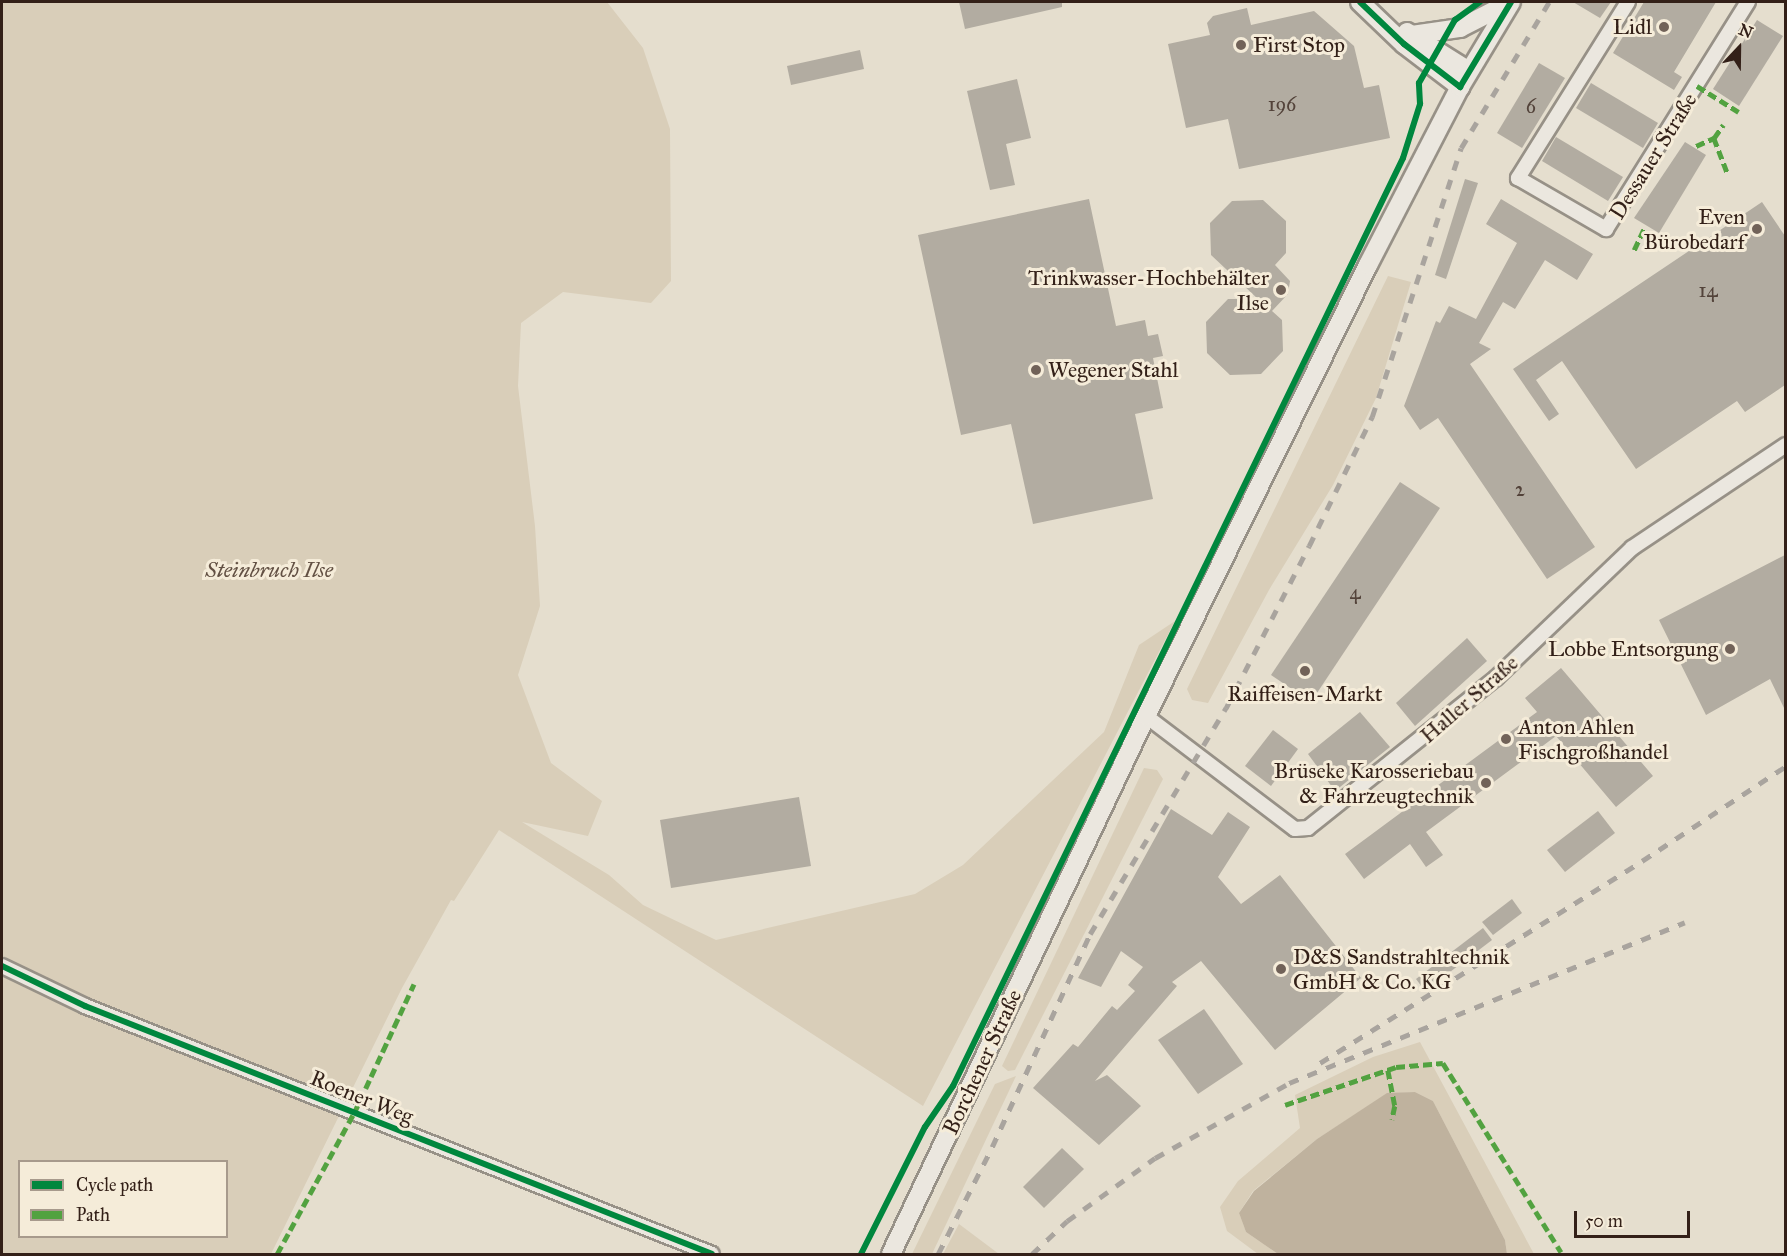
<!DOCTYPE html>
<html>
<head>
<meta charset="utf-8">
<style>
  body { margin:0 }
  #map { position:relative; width:1787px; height:1256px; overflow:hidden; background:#e5dece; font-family:"IM FELL Great Primer",serif }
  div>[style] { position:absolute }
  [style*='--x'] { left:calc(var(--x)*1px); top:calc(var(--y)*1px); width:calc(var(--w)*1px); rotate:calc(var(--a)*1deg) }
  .green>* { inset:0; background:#d9ceb9 }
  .water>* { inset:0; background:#bfb29e }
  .building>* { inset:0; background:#b2aca1 }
  .roads { filter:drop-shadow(2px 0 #979187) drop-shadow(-2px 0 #979187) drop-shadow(0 2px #979187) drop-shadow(0 -2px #979187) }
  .street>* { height:14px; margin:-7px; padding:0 7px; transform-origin:7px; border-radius:7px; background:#ebe7df }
  .secondary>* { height:18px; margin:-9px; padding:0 9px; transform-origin:9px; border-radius:9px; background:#ebe7df }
  .rail>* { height:4.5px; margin-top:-2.25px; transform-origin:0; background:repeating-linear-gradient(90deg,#a9a49e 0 10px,transparent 0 20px) }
  .quiet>* { height:4.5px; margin-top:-2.25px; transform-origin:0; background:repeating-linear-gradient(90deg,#52a240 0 9px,transparent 0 13.5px) }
  .cycleway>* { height:6px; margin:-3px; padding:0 3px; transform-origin:3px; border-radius:3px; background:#00873e }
  .dots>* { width:16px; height:16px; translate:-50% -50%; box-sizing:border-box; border:3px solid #f5ecd9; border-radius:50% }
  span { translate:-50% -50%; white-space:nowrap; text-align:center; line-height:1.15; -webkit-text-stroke:6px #f5ecd9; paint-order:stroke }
  .number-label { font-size:20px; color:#53433a }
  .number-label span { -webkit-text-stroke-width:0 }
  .poi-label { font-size:22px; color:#332018 }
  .right { translate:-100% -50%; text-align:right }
  .left { translate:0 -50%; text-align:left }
  .street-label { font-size:22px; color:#332018 }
  .park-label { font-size:22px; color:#625043; font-style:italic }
  .frame { position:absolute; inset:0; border:3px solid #332018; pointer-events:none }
  .legend { position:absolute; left:18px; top:1160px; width:210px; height:78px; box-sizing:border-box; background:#f5ecd9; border:2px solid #a79a8c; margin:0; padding:8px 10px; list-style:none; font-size:18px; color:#332018 }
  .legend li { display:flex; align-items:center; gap:12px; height:30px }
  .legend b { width:30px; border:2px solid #a79a8c }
  .north { position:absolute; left:1709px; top:18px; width:60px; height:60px; -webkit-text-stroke:4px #f5ecd9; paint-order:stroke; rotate:22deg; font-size:16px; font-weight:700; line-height:24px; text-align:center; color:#332018 }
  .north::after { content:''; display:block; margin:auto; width:21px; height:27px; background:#332018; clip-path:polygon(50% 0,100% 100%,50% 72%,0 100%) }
  .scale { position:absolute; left:1574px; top:1211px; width:116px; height:27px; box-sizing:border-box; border:3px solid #332018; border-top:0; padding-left:8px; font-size:18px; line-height:21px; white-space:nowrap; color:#332018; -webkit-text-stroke:4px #f5ecd9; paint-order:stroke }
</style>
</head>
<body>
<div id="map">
  <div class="green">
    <i style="clip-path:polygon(evenodd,2px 2px,607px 2px,643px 48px,670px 129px,671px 281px,651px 303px,563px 292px,521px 323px,518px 386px,535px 526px,540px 606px,518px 675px,551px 763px,602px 801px,588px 836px,522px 822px,609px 875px,643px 905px,716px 940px,915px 894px,963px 865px,1104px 732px,1139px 645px,1175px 621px,923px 1106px,499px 830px,454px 901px,451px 900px,402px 988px,271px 1254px,2px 1254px,2px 2px,20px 1162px,226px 1162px,226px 1236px,20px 1236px,20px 1162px)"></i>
    <i style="clip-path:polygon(1388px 276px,1411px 282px,1376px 398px,1333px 485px,1269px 590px,1208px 703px,1192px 700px,1187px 689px)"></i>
    <i style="clip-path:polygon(1144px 768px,1157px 770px,1163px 779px,1015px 1070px,1008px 1071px,1002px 1066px)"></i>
    <i style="clip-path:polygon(1420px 1042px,1534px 1254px,1507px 1254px,1505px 1240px,1433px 1101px,1415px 1092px,1387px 1094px,1317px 1139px,1253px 1191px,1239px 1213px,1246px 1232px,1278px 1254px,1258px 1254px,1227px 1231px,1220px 1207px,1238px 1181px,1300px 1128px,1295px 1095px,1373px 1057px)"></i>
    <i style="clip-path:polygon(1016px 1076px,932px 1254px,912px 1254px,995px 1084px)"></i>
    <i style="clip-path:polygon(959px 1224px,999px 1254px,943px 1254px)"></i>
  </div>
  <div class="water">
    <i style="clip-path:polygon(1415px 1092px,1433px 1101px,1505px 1240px,1507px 1254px,1278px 1254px,1246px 1232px,1239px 1213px,1254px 1191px,1317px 1139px,1387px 1093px)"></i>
  </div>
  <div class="building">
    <i style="clip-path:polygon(959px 2px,1062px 2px,1062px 7px,965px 29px)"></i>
    <i style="clip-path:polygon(1573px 2px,1611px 2px,1600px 18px)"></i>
    <i style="clip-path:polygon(1644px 2px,1716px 2px,1674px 72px,1682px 77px,1674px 90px,1613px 53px)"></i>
    <i style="clip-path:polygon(1247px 8px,1251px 25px,1314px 11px,1354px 46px,1364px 88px,1379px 85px,1390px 138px,1239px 169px,1228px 119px,1186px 128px,1168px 44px,1210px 35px,1207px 23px,1213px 16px)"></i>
    <i style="clip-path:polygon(1757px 20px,1783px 36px,1739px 106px,1713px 89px)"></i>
    <i style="clip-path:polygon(860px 50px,864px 69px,791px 85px,787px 66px)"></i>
    <i style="clip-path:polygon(1539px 63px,1565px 78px,1522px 148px,1497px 133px)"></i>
    <i style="clip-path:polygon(1017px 79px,1031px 138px,1006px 144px,1015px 185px,990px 190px,967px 91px)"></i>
    <i style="clip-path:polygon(1591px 83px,1658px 123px,1643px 148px,1576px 108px)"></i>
    <i style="clip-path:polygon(1556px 137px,1623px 177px,1608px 201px,1542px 161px)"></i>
    <i style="clip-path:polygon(1685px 142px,1706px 155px,1659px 233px,1634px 218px)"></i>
    <i style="clip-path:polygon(1465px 179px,1478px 183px,1446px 279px,1435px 275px)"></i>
    <i style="clip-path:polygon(1089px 199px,1116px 326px,1145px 320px,1148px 336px,1158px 334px,1163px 356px,1153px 358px,1163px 408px,1135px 414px,1153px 499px,1033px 524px,1011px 424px,961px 435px,918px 235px)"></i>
    <i style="clip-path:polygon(1501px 199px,1593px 254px,1577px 280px,1545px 260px,1515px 309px,1503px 302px,1479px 343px,1491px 349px,1470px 364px,1595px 547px,1547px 579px,1438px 418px,1420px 430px,1404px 406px,1436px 321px,1440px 323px,1449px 306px,1476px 319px,1517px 243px,1486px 224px)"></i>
    <i style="clip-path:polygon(1263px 200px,1286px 221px,1286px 253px,1275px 265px,1290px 281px,1288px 294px,1272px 311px,1282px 320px,1283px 351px,1261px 374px,1230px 375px,1207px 353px,1206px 322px,1228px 299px,1258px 299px,1211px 255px,1210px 223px,1232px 201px)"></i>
    <i style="clip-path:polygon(1762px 202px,1785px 236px,1785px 385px,1745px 412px,1737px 401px,1636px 469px,1562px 361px,1536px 380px,1559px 414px,1549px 421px,1513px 369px)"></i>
    <i style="clip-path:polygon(1400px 482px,1440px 508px,1311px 702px,1271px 675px)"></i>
    <i style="clip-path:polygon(1785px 555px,1785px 710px,1770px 679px,1706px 715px,1659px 620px)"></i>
    <i style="clip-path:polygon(1467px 638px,1487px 661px,1415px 726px,1396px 703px)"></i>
    <i style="clip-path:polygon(1561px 668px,1653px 776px,1616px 807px,1556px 736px,1426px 832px,1443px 855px,1426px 867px,1410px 844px,1364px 879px,1345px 854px,1537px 712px,1525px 698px)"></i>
    <i style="clip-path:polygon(1360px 712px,1390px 747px,1335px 791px,1308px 754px)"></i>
    <i style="clip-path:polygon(1273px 730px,1298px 749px,1271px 786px,1245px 766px)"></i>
    <i style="clip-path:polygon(799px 797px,811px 866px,671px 888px,660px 820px)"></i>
    <i style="clip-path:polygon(1171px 809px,1212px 835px,1228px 812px,1250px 827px,1218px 877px,1241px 904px,1280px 875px,1361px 978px,1275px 1050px,1201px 961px,1172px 982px,1177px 986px,1095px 1081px,1107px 1075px,1141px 1106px,1099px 1145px,1033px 1088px,1073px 1044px,1078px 1047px,1112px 1006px,1117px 1010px,1135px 991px,1128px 985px,1143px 967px,1121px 951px,1101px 987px,1078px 978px)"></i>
    <i style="clip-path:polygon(1598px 811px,1615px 833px,1565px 872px,1547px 850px)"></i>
    <i style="clip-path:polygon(1512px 899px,1522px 913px,1493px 935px,1482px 922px)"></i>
    <i style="clip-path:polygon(1483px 928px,1492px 940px,1425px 991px,1416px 979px)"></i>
    <i style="clip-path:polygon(1204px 1009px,1243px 1064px,1198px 1094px,1158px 1040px)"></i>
    <i style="clip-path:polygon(1062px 1148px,1084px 1169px,1044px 1208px,1023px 1187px)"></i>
  </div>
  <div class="roads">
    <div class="street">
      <i style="--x:1628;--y:2;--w:208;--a:122"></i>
      <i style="--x:1518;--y:178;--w:102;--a:30.1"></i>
      <i style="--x:1606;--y:229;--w:268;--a:-58"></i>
      <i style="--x:1146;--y:716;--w:187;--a:37.2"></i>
      <i style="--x:1295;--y:829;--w:13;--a:-4"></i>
      <i style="--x:1308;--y:828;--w:241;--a:-38.6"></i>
      <i style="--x:1496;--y:678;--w:188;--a:-43.7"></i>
      <i style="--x:1632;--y:548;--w:185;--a:-33.8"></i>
      <i style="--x:2;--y:966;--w:92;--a:25.7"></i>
      <i style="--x:85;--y:1006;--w:674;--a:21.58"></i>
    </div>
    <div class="secondary">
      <i style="--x:1360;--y:2;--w:61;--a:43.7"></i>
      <i style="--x:1404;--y:44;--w:71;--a:37.5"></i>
      <i style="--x:1407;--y:32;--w:73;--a:32.2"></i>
      <i style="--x:1412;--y:35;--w:49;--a:-8.3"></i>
      <i style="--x:1460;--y:28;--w:55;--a:-27"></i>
      <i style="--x:891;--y:1254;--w:595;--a:-64.64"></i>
      <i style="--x:1146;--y:716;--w:503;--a:-63.79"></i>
      <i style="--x:1368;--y:265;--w:200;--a:-62.7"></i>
      <i style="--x:1460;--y:87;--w:99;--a:-59"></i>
    </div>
  </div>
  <div class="rail">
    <i style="--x:1320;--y:1063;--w:380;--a:-32.1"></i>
    <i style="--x:1642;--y:861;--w:173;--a:-33.4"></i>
    <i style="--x:938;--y:1254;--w:120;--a:-63.2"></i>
    <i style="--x:992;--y:1147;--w:234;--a:-65.3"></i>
    <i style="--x:1090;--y:934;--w:264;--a:-59"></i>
    <i style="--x:1226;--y:708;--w:182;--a:-62.9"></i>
    <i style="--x:1309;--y:546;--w:144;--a:-64"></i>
    <i style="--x:1372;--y:417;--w:283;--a:-71.7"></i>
    <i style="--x:1461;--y:148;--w:170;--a:-58.9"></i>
    <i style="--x:1032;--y:1254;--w:48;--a:-43.3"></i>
    <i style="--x:1067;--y:1221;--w:108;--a:-35.6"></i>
    <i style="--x:1155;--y:1158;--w:154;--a:-29.2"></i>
    <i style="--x:1289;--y:1083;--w:427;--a:-22.1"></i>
  </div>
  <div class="quiet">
    <i style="--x:1697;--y:86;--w:49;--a:31.8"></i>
    <i style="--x:1714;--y:138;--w:40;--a:69"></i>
    <i style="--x:1696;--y:146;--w:20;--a:-24"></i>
    <i style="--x:1714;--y:138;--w:16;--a:-55"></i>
    <i style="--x:1634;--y:250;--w:23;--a:-65"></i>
    <i style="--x:1388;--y:1070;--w:37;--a:79"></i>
    <i style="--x:1395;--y:1106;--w:14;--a:102"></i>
    <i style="--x:1285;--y:1105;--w:117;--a:-18.9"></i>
    <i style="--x:1396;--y:1067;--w:47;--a:-4.9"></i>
    <i style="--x:1443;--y:1063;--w:223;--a:58"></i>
    <i style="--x:277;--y:1254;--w:161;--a:-61.4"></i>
    <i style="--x:354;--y:1113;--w:142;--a:-65.1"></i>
  </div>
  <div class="cycleway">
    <i style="--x:1360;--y:2;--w:61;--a:43.7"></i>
    <i style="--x:1404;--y:44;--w:71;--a:37.5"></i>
    <i style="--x:1460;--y:87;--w:99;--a:-59"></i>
    <i style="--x:2;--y:966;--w:92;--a:25.7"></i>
    <i style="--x:85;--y:1006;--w:674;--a:21.58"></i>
    <i style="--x:861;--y:1254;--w:142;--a:-63.3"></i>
    <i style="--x:925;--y:1127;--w:50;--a:-55.7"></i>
    <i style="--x:953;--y:1086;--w:1031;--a:-64.13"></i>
    <i style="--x:1403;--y:158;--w:57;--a:-72.5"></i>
    <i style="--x:1420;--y:104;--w:21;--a:-93"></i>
    <i style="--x:1419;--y:83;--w:73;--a:-60.3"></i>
    <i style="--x:1455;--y:20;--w:31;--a:-36"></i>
  </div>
  <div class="dots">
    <i style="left:1664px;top:27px;background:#716258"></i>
    <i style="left:1241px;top:45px;background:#716258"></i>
    <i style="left:1757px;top:229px;background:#716258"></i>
    <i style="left:1281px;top:290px;background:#716258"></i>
    <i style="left:1036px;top:370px;background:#716258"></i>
    <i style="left:1730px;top:649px;background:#716258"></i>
    <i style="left:1305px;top:671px;background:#716258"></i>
    <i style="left:1506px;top:739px;background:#716258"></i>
    <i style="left:1486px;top:783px;background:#716258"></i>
    <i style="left:1281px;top:969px;background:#716258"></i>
  </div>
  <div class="number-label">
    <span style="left:1282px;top:104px">196</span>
    <span style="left:1531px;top:106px">6</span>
    <span style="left:1708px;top:290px">14</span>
    <span style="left:1520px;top:489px">2</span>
    <span style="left:1355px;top:592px">4</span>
  </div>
  <div class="poi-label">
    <span class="right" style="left:1652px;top:27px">Lidl</span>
    <span class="left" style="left:1253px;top:45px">First Stop</span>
    <span class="right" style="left:1745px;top:229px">Even<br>Bürobedarf</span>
    <span class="right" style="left:1269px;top:290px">Trinkwasser-Hochbehälter<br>Ilse</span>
    <span class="left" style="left:1048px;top:370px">Wegener Stahl</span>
    <span class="right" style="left:1718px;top:649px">Lobbe Entsorgung</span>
    <span style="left:1305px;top:694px">Raiffeisen-Markt</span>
    <span class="left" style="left:1518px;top:739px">Anton Ahlen<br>Fischgroßhandel</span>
    <span class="right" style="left:1474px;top:783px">Brüseke Karosseriebau<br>&amp; Fahrzeugtechnik</span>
    <span class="left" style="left:1293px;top:969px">D&amp;S Sandstrahltechnik<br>GmbH &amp; Co. KG</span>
  </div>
  <div class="street-label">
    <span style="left:1653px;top:156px;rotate:-58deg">Dessauer Straße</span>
    <span style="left:1469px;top:699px;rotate:-41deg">Haller Straße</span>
    <span style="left:982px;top:1062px;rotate:-65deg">Borchener Straße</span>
    <span style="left:362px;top:1097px;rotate:22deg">Roener Weg</span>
  </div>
  <div class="park-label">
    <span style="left:269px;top:570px">Steinbruch Ilse</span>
  </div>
  <div class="frame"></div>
  <ul class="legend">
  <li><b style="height:8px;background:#00873e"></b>Cycle path</li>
  <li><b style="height:8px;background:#52a240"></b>Path</li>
  </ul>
  <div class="north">N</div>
  <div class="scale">50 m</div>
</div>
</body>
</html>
